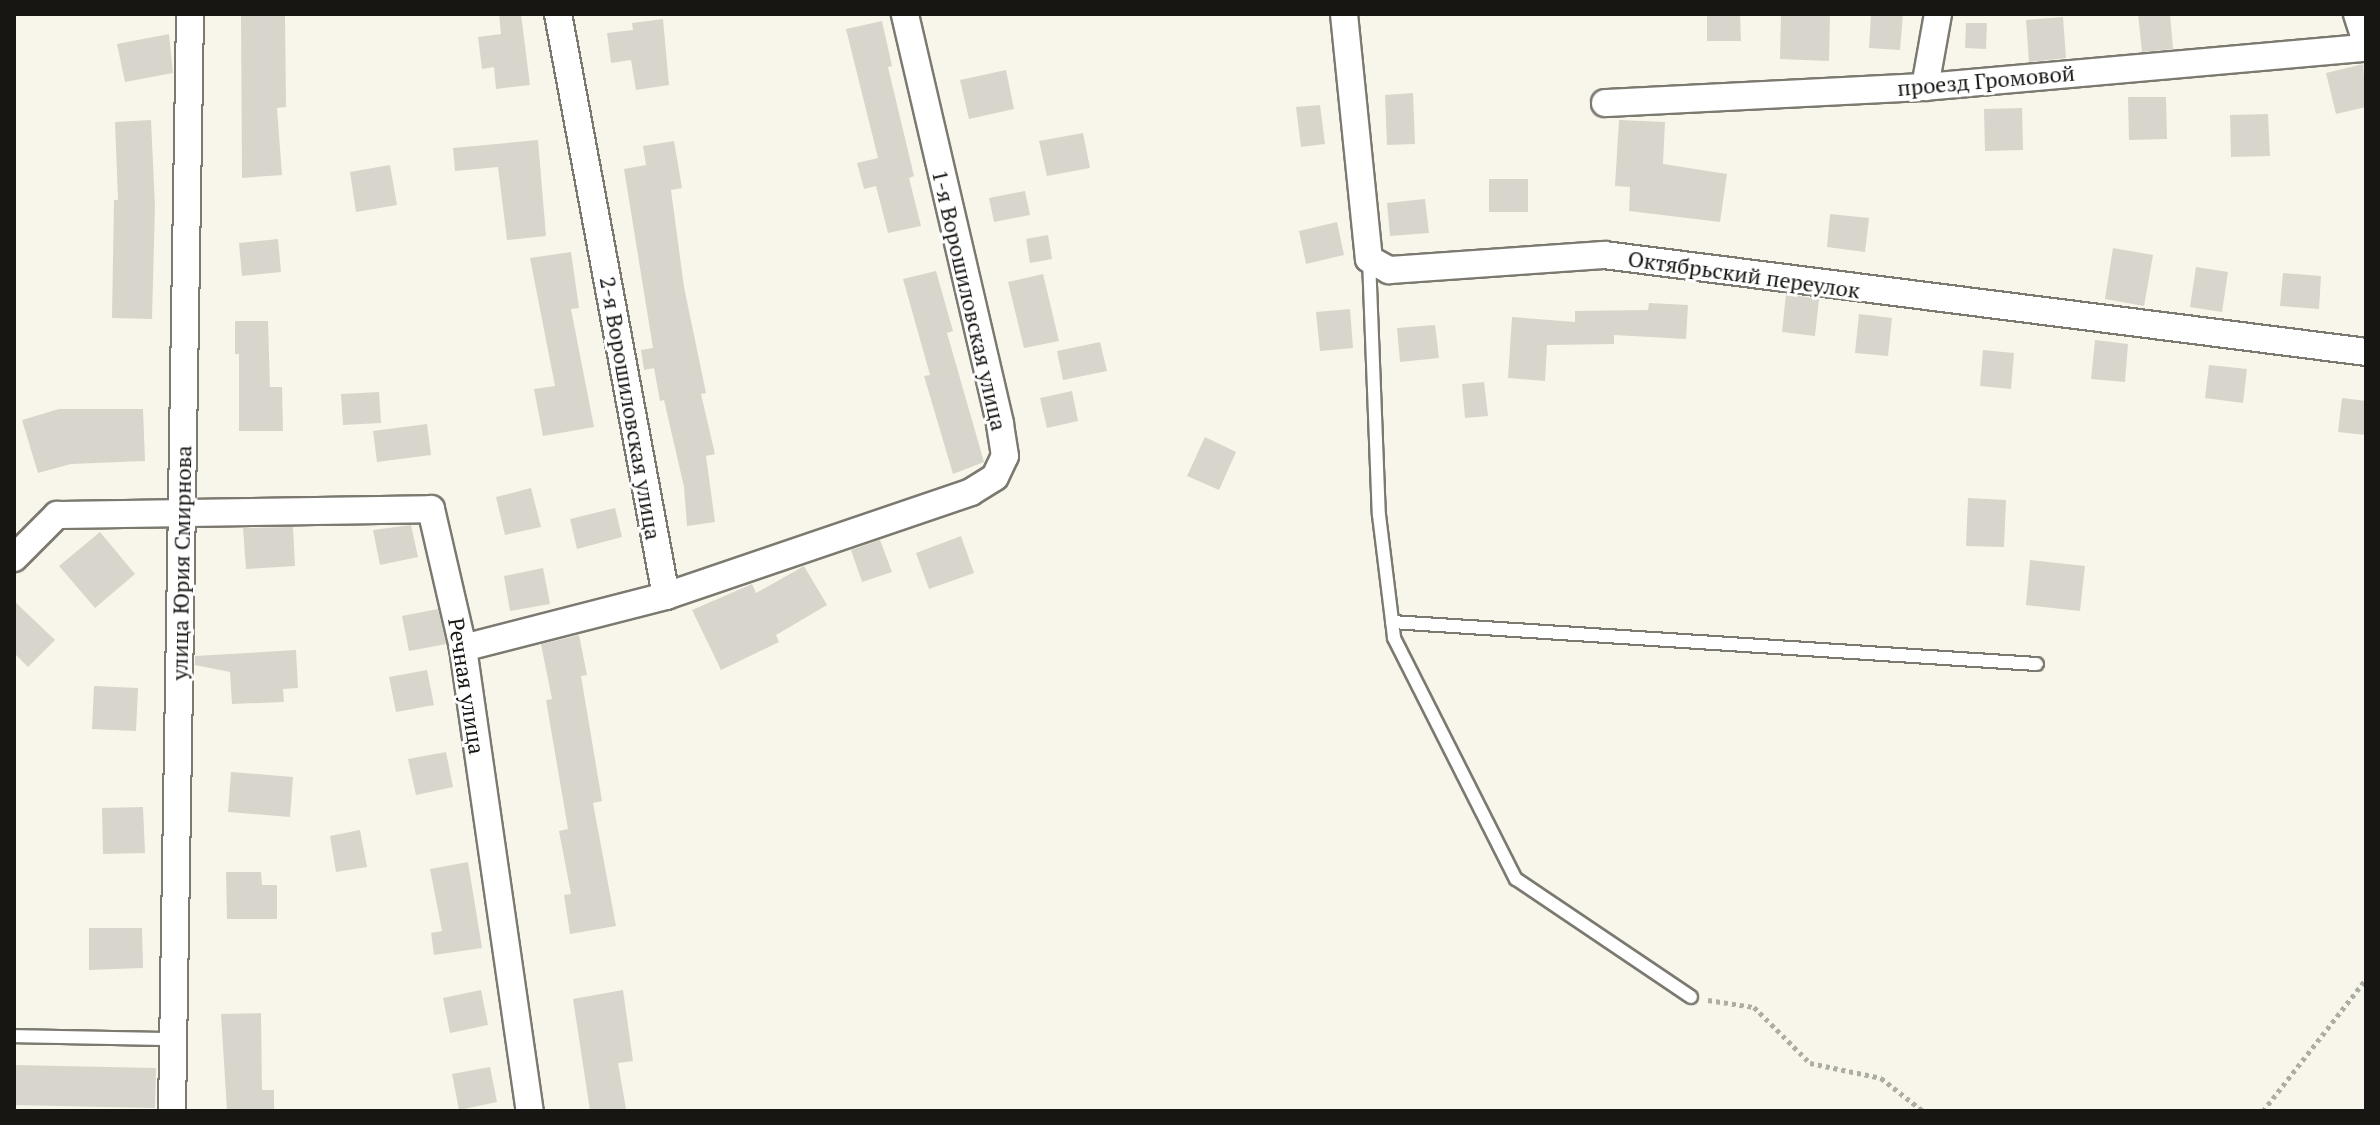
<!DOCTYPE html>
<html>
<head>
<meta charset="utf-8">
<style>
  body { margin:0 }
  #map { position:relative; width:2380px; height:1125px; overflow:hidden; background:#f8f6eb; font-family:"PT Serif",serif }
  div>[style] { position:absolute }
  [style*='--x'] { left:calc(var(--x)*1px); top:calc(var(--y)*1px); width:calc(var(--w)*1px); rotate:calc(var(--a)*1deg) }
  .building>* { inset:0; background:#d8d6cc }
  .path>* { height:5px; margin-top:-2.5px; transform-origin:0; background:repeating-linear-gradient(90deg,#aeada4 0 4px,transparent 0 8px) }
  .roads { filter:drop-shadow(2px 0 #7b7970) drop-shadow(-2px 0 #7b7970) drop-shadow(0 2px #7b7970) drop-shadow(0 -2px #7b7970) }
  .lane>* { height:12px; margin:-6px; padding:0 6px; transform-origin:6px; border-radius:6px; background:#fff }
  .street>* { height:26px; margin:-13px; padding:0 13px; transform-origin:13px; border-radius:13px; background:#fff }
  span { translate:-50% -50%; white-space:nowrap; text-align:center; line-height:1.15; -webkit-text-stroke:6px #fff; paint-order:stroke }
  .street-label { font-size:22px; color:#171613 }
  .frame { position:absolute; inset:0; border:16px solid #171613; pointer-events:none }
</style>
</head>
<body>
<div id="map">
  <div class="building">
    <i style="clip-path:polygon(241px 14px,285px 14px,286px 107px,277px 108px,282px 175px,242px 178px)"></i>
    <i style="clip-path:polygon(499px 14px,521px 14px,530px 85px,496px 89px,494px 67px,482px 69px,478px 37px,501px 34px)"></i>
    <i style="clip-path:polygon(1707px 14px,1740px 14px,1741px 41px,1707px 41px)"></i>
    <i style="clip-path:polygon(1781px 14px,1830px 14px,1829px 61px,1780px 59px)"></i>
    <i style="clip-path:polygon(1871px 14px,1903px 14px,1900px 50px,1869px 48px)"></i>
    <i style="clip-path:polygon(2138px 14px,2170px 14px,2173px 49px,2142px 52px)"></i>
    <i style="clip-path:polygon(2063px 17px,2066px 58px,2029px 62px,2026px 20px)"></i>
    <i style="clip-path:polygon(663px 19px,669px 85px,636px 90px,631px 60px,611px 63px,607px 33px,633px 30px,632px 23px)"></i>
    <i style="clip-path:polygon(882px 21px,892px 66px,888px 67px,914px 176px,909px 178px,921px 226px,888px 233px,876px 186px,864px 189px,857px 163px,878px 158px,846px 29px)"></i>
    <i style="clip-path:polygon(1966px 23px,1987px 23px,1986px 49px,1965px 48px)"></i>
    <i style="clip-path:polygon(169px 34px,173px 73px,125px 82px,117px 44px)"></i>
    <i style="clip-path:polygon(2363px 64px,2366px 107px,2336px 114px,2326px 73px)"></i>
    <i style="clip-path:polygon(1006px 70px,1014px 109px,969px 119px,960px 80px)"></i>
    <i style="clip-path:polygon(1413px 93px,1415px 144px,1387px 145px,1385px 95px)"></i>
    <i style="clip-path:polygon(2128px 97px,2166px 97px,2167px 139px,2129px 140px)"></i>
    <i style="clip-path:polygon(1320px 105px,1325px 144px,1301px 147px,1296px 107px)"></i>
    <i style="clip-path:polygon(2022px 108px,2023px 150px,1985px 151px,1984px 109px)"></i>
    <i style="clip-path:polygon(2268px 114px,2270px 156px,2231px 157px,2230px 115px)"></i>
    <i style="clip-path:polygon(151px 120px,155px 206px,152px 319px,112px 318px,114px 200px,118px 200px,115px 122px)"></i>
    <i style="clip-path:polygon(1619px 120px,1665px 122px,1663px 164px,1727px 174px,1720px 222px,1629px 211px,1630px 187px,1615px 186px)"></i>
    <i style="clip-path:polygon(1083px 133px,1090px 168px,1047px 176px,1039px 141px)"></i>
    <i style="clip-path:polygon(538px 140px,546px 236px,507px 240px,498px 167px,455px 171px,453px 148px)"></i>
    <i style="clip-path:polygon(674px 141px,682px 188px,671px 190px,684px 287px,706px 393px,701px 394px,715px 454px,706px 456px,715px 522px,687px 526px,684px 487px,664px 400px,660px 401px,654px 368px,644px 370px,641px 350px,653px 348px,624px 169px,646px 165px,643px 146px)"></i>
    <i style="clip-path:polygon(390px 165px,397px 205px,356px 212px,350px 172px)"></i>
    <i style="clip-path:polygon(1489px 179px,1528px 179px,1528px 212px,1489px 212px)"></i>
    <i style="clip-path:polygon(1025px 191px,1030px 215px,994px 222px,989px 198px)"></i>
    <i style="clip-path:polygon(1425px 199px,1429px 233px,1390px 236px,1387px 203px)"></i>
    <i style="clip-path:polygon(1830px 214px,1869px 218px,1865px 252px,1827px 247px)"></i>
    <i style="clip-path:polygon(1337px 222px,1344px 255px,1306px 264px,1299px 231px)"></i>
    <i style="clip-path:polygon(1048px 235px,1052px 259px,1030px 263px,1026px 239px)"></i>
    <i style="clip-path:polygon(278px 239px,281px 272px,242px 276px,239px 243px)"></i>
    <i style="clip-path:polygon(2113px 248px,2153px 255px,2144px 306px,2105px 299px)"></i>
    <i style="clip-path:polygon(571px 252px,579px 308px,571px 309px,594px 427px,543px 436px,534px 389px,555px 386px,530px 258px)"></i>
    <i style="clip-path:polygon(2196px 267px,2228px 272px,2222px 312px,2190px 307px)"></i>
    <i style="clip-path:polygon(936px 271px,953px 331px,947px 333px,984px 462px,953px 474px,924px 376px,930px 375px,903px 279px)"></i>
    <i style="clip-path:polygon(2283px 273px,2321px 276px,2319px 309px,2280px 306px)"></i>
    <i style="clip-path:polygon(1043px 274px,1059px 341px,1024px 348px,1008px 282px)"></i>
    <i style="clip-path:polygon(1786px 294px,1819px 299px,1815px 336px,1782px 332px)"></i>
    <i style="clip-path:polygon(1649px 303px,1688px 305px,1686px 339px,1614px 335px,1614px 344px,1547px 345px,1545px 381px,1508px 378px,1512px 317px,1575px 322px,1575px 311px,1648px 310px)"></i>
    <i style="clip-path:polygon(1350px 309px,1353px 348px,1320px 351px,1316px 312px)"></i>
    <i style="clip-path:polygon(1859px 314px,1892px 318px,1888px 356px,1855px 353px)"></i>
    <i style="clip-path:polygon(235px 321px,268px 321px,270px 387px,282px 387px,283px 431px,239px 431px,239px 354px,235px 354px)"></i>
    <i style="clip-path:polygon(1435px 325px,1439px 358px,1400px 362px,1397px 328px)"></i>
    <i style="clip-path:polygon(2095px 340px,2128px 344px,2125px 382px,2091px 379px)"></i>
    <i style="clip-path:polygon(1100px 342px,1107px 371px,1063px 380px,1057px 351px)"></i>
    <i style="clip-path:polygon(1983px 350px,2014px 353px,2011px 389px,1980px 386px)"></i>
    <i style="clip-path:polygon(2209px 365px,2247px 369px,2243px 403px,2205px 398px)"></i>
    <i style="clip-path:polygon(1484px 382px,1488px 416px,1465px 418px,1462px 384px)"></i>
    <i style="clip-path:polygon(1072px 391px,1078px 421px,1047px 428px,1040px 398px)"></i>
    <i style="clip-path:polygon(379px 392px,381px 423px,343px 425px,341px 394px)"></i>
    <i style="clip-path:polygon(2342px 398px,2366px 401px,2366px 435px,2338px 432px)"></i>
    <i style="clip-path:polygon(59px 409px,143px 409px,145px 461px,71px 464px,38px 473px,22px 420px)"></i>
    <i style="clip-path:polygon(427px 424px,431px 455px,377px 462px,373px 431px)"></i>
    <i style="clip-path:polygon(1205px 437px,1236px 452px,1219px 490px,1187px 476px)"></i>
    <i style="clip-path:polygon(531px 488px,541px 527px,505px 535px,496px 497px)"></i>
    <i style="clip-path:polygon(1968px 498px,2006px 500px,2004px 547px,1966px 546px)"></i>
    <i style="clip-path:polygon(615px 508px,622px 537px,577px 549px,570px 519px)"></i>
    <i style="clip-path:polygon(411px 525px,418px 557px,380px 565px,373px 530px)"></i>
    <i style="clip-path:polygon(293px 527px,295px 566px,246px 569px,243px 528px)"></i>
    <i style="clip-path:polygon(100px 532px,135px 574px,95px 608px,59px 566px)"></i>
    <i style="clip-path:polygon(961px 536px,974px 573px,929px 589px,916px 553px)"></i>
    <i style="clip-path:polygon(880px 540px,892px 572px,862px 582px,851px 550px)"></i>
    <i style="clip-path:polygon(2030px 560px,2085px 566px,2080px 611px,2026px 605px)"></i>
    <i style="clip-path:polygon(804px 566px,827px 605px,776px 635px,779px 642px,721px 670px,692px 610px,752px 584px,756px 593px)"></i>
    <i style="clip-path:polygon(543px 568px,550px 604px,510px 611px,504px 576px)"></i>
    <i style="clip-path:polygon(14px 601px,55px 640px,28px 667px,14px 653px)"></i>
    <i style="clip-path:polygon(438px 609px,446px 644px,409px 651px,402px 616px)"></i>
    <i style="clip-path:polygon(579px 635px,587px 675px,581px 676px,602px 801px,593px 803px,616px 926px,570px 934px,564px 895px,571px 894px,559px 831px,568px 829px,546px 700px,552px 699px,541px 644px)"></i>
    <i style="clip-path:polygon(296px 650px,298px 688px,283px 689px,284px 702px,232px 704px,230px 672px,195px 665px,195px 656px)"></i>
    <i style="clip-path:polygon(427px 670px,434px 705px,396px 712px,389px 677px)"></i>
    <i style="clip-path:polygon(94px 686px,138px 688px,136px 731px,92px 729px)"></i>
    <i style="clip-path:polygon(446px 752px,453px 787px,416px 795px,408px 759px)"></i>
    <i style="clip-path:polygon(231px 772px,293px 777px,290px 817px,228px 812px)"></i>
    <i style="clip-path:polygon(143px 807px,145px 853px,103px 854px,102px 808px)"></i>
    <i style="clip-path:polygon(360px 830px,367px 867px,336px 872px,330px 836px)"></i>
    <i style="clip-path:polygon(468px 862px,482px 948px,434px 955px,431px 933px,442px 931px,430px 869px)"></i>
    <i style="clip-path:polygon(226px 872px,261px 872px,262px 885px,277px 885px,277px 919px,227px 919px)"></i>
    <i style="clip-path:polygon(89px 928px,142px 928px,143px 968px,89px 970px)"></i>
    <i style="clip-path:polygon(481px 990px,488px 1025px,450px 1033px,443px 998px)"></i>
    <i style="clip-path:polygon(623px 990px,633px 1061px,618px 1063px,626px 1109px,590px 1111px,573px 999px)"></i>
    <i style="clip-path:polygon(261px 1013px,262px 1090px,274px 1090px,274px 1111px,227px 1111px,221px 1014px)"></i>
    <i style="clip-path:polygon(14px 1065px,156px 1068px,155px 1108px,14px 1105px)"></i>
    <i style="clip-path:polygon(490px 1067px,497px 1102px,459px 1110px,452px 1074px)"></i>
  </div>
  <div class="path">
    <i style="--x:1708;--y:1000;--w:47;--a:8.7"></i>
    <i style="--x:1754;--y:1007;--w:79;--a:45"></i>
    <i style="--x:1810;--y:1063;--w:73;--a:11.9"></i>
    <i style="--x:1881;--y:1078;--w:53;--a:38.2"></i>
    <i style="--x:2263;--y:1111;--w:167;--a:-52"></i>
  </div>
  <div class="roads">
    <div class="lane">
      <i style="--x:1369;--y:259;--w:256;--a:87.8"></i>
      <i style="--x:1379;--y:515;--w:124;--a:83"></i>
      <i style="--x:1394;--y:638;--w:270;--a:63.2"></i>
      <i style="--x:1516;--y:879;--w:211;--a:34"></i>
      <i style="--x:1392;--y:622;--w:646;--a:3.73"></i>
      <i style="--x:14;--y:1036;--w:157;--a:1.1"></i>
    </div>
    <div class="street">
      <i style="--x:1344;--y:14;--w:246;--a:84.2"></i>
      <i style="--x:1369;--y:259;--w:23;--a:29"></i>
      <i style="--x:1389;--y:270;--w:216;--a:-4"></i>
      <i style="--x:1604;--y:255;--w:768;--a:7.25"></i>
      <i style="--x:2357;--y:14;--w:28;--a:72"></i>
      <i style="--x:1925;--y:87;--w:74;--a:-79.9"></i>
      <i style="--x:1605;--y:103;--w:320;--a:-2.9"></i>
      <i style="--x:1925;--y:87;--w:443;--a:-5.1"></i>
      <i style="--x:14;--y:558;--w:61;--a:-45"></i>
      <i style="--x:57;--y:515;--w:374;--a:-0.9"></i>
      <i style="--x:431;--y:509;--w:143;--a:77"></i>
      <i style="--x:463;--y:648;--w:468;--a:81.8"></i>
      <i style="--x:666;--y:596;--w:322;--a:-18.8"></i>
      <i style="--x:971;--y:492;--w:28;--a:-32"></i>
      <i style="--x:995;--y:477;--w:23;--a:-65"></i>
      <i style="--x:1005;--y:456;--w:33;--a:-99"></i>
      <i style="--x:1000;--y:423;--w:420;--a:-103.1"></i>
      <i style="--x:463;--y:648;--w:210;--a:-14.4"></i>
      <i style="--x:666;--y:596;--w:592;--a:-100.51"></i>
      <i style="--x:172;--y:1111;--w:1097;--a:-89.06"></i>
    </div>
  </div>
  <div class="street-label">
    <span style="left:1986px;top:80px;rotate:-5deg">проезд Громовой</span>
    <span style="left:1744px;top:274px;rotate:8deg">Октябрьский переулок</span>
    <span style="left:970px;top:300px;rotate:77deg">1-я Ворошиловская улица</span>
    <span style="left:631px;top:408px;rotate:80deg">2-я Ворошиловская улица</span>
    <span style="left:181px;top:563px;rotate:-89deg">улица Юрия Смирнова</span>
    <span style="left:467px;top:686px;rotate:81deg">Речная улица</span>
  </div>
  <div class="frame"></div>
</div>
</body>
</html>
